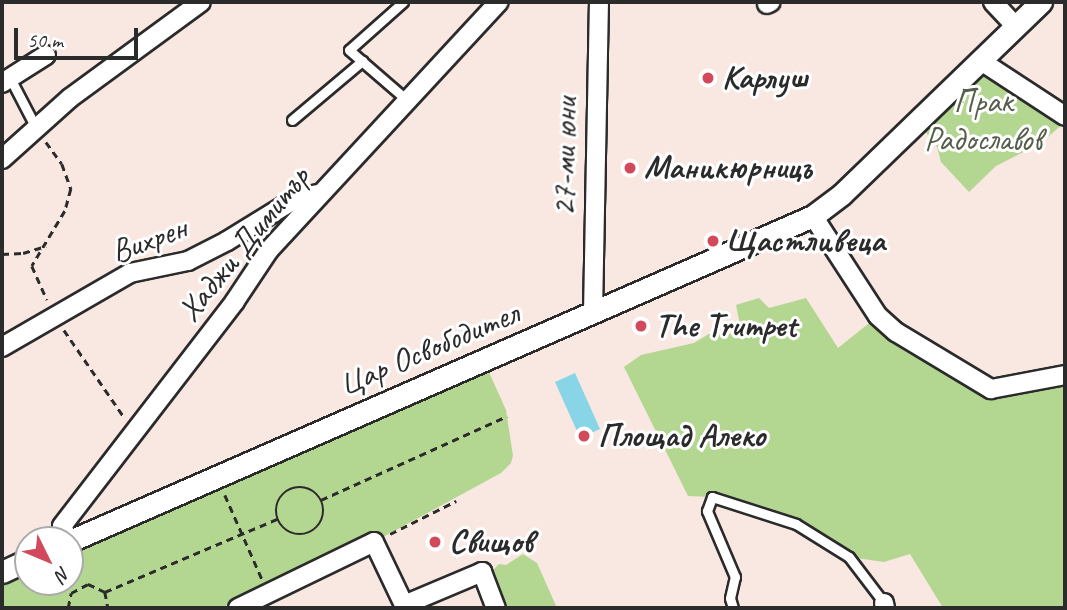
<!DOCTYPE html>
<html>
<head>
<meta charset="utf-8">
<style>
  body { margin:0 }
  #map { position:relative; width:1067px; height:610px; overflow:hidden; background:#f8e8e1; font-family:Caveat,sans-serif }
  div>[style] { position:absolute }
  [style*='--x'] { left:calc(var(--x)*1px); top:calc(var(--y)*1px); width:calc(var(--w)*1px); rotate:calc(var(--a)*1deg) }
  .green>* { inset:0; background:#b3d691 }
  .water>* { inset:0; background:#89d5e8 }
  .path>* { height:2.5px; margin-top:-1.25px; transform-origin:0; background:repeating-linear-gradient(90deg,#2b2b2b 0 7px,transparent 0 12px) }
  .path>.ring { margin:-1.25px; padding:0; box-sizing:content-box; background:none; border:2.5px solid #2b2b2b; border-radius:50% }
  .roads { filter:drop-shadow(2px 0 #2b2b2b) drop-shadow(-2px 0 #2b2b2b) drop-shadow(0 2px #2b2b2b) drop-shadow(0 -2px #2b2b2b) }
  .service>* { height:9px; margin:-4.5px; padding:0 4.5px; transform-origin:4.5px; border-radius:4.5px; background:#fff }
  .minor>* { height:18px; margin:-9px; padding:0 9px; transform-origin:9px; border-radius:9px; background:#fff }
  .tertiary>* { height:21px; margin:-10.5px; padding:0 10.5px; transform-origin:10.5px; border-radius:10.5px; background:#fff }
  .dots>* { width:19px; height:19px; translate:-50% -50%; box-sizing:border-box; border:4px solid #fff; border-radius:50% }
  span { translate:-50% -50%; white-space:nowrap; text-align:center; line-height:1.15; -webkit-text-stroke:6px #fff; paint-order:stroke }
  .poi-label { font-size:33px; color:#2b2b2b; font-weight:700 }
  .left { translate:0 -50%; text-align:left }
  .park-label { font-size:33px; color:#545e4a }
  .street-label { font-size:33px; color:#2b2b2b }
  .frame { position:absolute; inset:0; border:4px solid #2b2b2b; pointer-events:none }
  .north { position:absolute; left:14px; top:526px; width:70px; height:70px; box-sizing:border-box; background:#fff; border:2px solid #aaa; border-radius:50%; rotate:133deg; font-size:19px; font-weight:700; line-height:28px; text-align:center; color:#2b2b2b }
  .north::after { content:''; display:block; margin:auto; width:24px; height:32px; background:#d1495b; clip-path:polygon(50% 0,100% 100%,50% 72%,0 100%) }
  .scale { position:absolute; left:14px; top:28px; width:124px; height:32px; box-sizing:border-box; border:4px solid #2b2b2b; border-top:0; padding-left:9px; font-size:21px; line-height:24px; white-space:nowrap; color:#2b2b2b; -webkit-text-stroke:5px #fff; paint-order:stroke }
</style>
</head>
<body>
<div id="map">
  <div class="green">
    <i style="clip-path:polygon(981px 61px,1065px 122px,1041px 143px,996px 166px,969px 192px,941px 162px,937px 147px,918px 122px)"></i>
    <i style="clip-path:polygon(759px 298px,769px 308px,806px 298px,838px 348px,878px 316px,991px 389px,1065px 375px,1065px 608px,943px 608px,910px 554px,884px 562px,849px 557px,796px 524px,712px 497px,688px 496px,624px 367px,641px 355px,694px 343px,712px 332px,732px 334px,741px 330px,736px 305px)"></i>
    <i style="clip-path:polygon(483px 359px,506px 410px,513px 456px,511px 463px,501px 473px,385px 536px,221px 608px,2px 608px,2px 584px,28px 571px,28px 582px,70px 582px,70px 552px)"></i>
    <i style="clip-path:polygon(523px 554px,537px 563px,557px 608px,506px 608px,493px 570px,499px 564px,506px 565px)"></i>
  </div>
  <div class="water">
    <i style="clip-path:polygon(575px 373px,600px 429px,580px 438px,555px 382px)"></i>
  </div>
  <div class="path">
    <i style="--x:46;--y:142;--w:27;--a:54"></i>
    <i style="--x:62;--y:164;--w:27;--a:70"></i>
    <i style="--x:71;--y:189;--w:23;--a:105"></i>
    <i style="--x:65;--y:211;--w:64;--a:121"></i>
    <i style="--x:32;--y:266;--w:37;--a:66"></i>
    <i style="--x:2;--y:254;--w:21;--a:-3"></i>
    <i style="--x:23;--y:253;--w:24;--a:-17"></i>
    <i style="--x:64;--y:330;--w:106;--a:55.4"></i>
    <i class="ring" style="left:276px;top:487px;width:45.5px;height:45.5px"></i>
    <i style="--x:225;--y:495;--w:92;--a:66.2"></i>
    <i style="--x:321;--y:500;--w:204;--a:-24.3"></i>
    <i style="--x:390;--y:534;--w:74;--a:-26.6"></i>
    <i style="--x:105;--y:592;--w:187;--a:-23"></i>
    <i style="--x:68;--y:608;--w:15;--a:-79"></i>
    <i style="--x:71;--y:593;--w:19;--a:-28"></i>
    <i style="--x:88;--y:584;--w:19;--a:25"></i>
    <i style="--x:105;--y:592;--w:16;--a:79"></i>
  </div>
  <div class="roads">
    <div class="service">
      <i style="--x:403;--y:2;--w:72;--a:138.4"></i>
      <i style="--x:349;--y:50;--w:77;--a:40.8"></i>
      <i style="--x:10;--y:78;--w:56;--a:62.5"></i>
      <i style="--x:292;--y:120;--w:92;--a:-40.1"></i>
      <i style="--x:733;--y:608;--w:10;--a:-107"></i>
      <i style="--x:730;--y:598;--w:22;--a:-77"></i>
      <i style="--x:735;--y:577;--w:72;--a:-113"></i>
      <i style="--x:707;--y:511;--w:15;--a:-70"></i>
      <i style="--x:712;--y:497;--w:88;--a:17.8"></i>
      <i style="--x:796;--y:524;--w:62;--a:31.9"></i>
      <i style="--x:849;--y:557;--w:58;--a:52.7"></i>
    </div>
    <div class="minor">
      <i style="--x:993;--y:2;--w:34;--a:47"></i>
      <i style="--x:767;--y:4;--w:4;--a:-27"></i>
      <i style="--x:981;--y:61;--w:100;--a:33.2"></i>
      <i style="--x:2;--y:83;--w:52;--a:-32.5"></i>
      <i style="--x:2;--y:159;--w:91;--a:-41.9"></i>
      <i style="--x:70;--y:98;--w:162;--a:-36.2"></i>
      <i style="--x:813;--y:216;--w:119;--a:57"></i>
      <i style="--x:878;--y:316;--w:24;--a:42"></i>
      <i style="--x:896;--y:332;--w:111;--a:31"></i>
      <i style="--x:991;--y:389;--w:75;--a:-10.7"></i>
      <i style="--x:593;--y:313;--w:311;--a:-88.9"></i>
      <i style="--x:2;--y:347;--w:148;--a:-30"></i>
      <i style="--x:130;--y:273;--w:59;--a:-11.7"></i>
      <i style="--x:188;--y:261;--w:44;--a:-27.1"></i>
      <i style="--x:227;--y:241;--w:82;--a:-31.6"></i>
      <i style="--x:297;--y:198;--w:21;--a:-11"></i>
      <i style="--x:68;--y:540;--w:15;--a:-113"></i>
      <i style="--x:62;--y:526;--w:284;--a:-52.4"></i>
      <i style="--x:235;--y:301;--w:61;--a:-56.3"></i>
      <i style="--x:269;--y:250;--w:338;--a:-47.2"></i>
      <i style="--x:884;--y:603;--w:5;--a:79"></i>
      <i style="--x:238;--y:608;--w:151;--a:-25.9"></i>
      <i style="--x:374;--y:542;--w:70;--a:64.5"></i>
      <i style="--x:404;--y:605;--w:85;--a:-22.9"></i>
      <i style="--x:482;--y:572;--w:39;--a:69"></i>
    </div>
    <div class="tertiary">
      <i style="--x:70;--y:541;--w:811;--a:-23.63"></i>
      <i style="--x:813;--y:216;--w:36;--a:-37"></i>
      <i style="--x:842;--y:194;--w:277;--a:-44"></i>
      <i style="--x:2;--y:572;--w:29;--a:-25"></i>
    </div>
  </div>
  <div class="dots">
    <i style="left:708px;top:78px;background:#d1495b"></i>
    <i style="left:630px;top:168px;background:#d1495b"></i>
    <i style="left:713px;top:241px;background:#d1495b"></i>
    <i style="left:641px;top:326px;background:#d1495b"></i>
    <i style="left:584px;top:436px;background:#d1495b"></i>
    <i style="left:435px;top:542px;background:#d1495b"></i>
  </div>
  <div class="poi-label">
    <span class="left" style="left:722px;top:78px">Карлуш</span>
    <span class="left" style="left:644px;top:168px">Маникюрницъ</span>
    <span class="left" style="left:727px;top:241px">Щастливеца</span>
    <span class="left" style="left:655px;top:326px">The Trumpet</span>
    <span class="left" style="left:598px;top:436px">Площад Алеко</span>
    <span class="left" style="left:449px;top:542px">Свищов</span>
  </div>
  <div class="park-label">
    <span style="left:983px;top:121px">Прак<br>Радославов</span>
  </div>
  <div class="street-label">
    <span style="left:565px;top:157px;rotate:-89deg">27-ми юни</span>
    <span style="left:149px;top:240px;rotate:-20deg">Вихрен</span>
    <span style="left:244px;top:244px;rotate:-51deg">Хаджи Димитър</span>
    <span style="left:429px;top:349px;rotate:-23deg">Цар Освободител</span>
  </div>
  <div class="frame"></div>
  <div class="north">N</div>
  <div class="scale">50 m</div>
</div>
</body>
</html>
